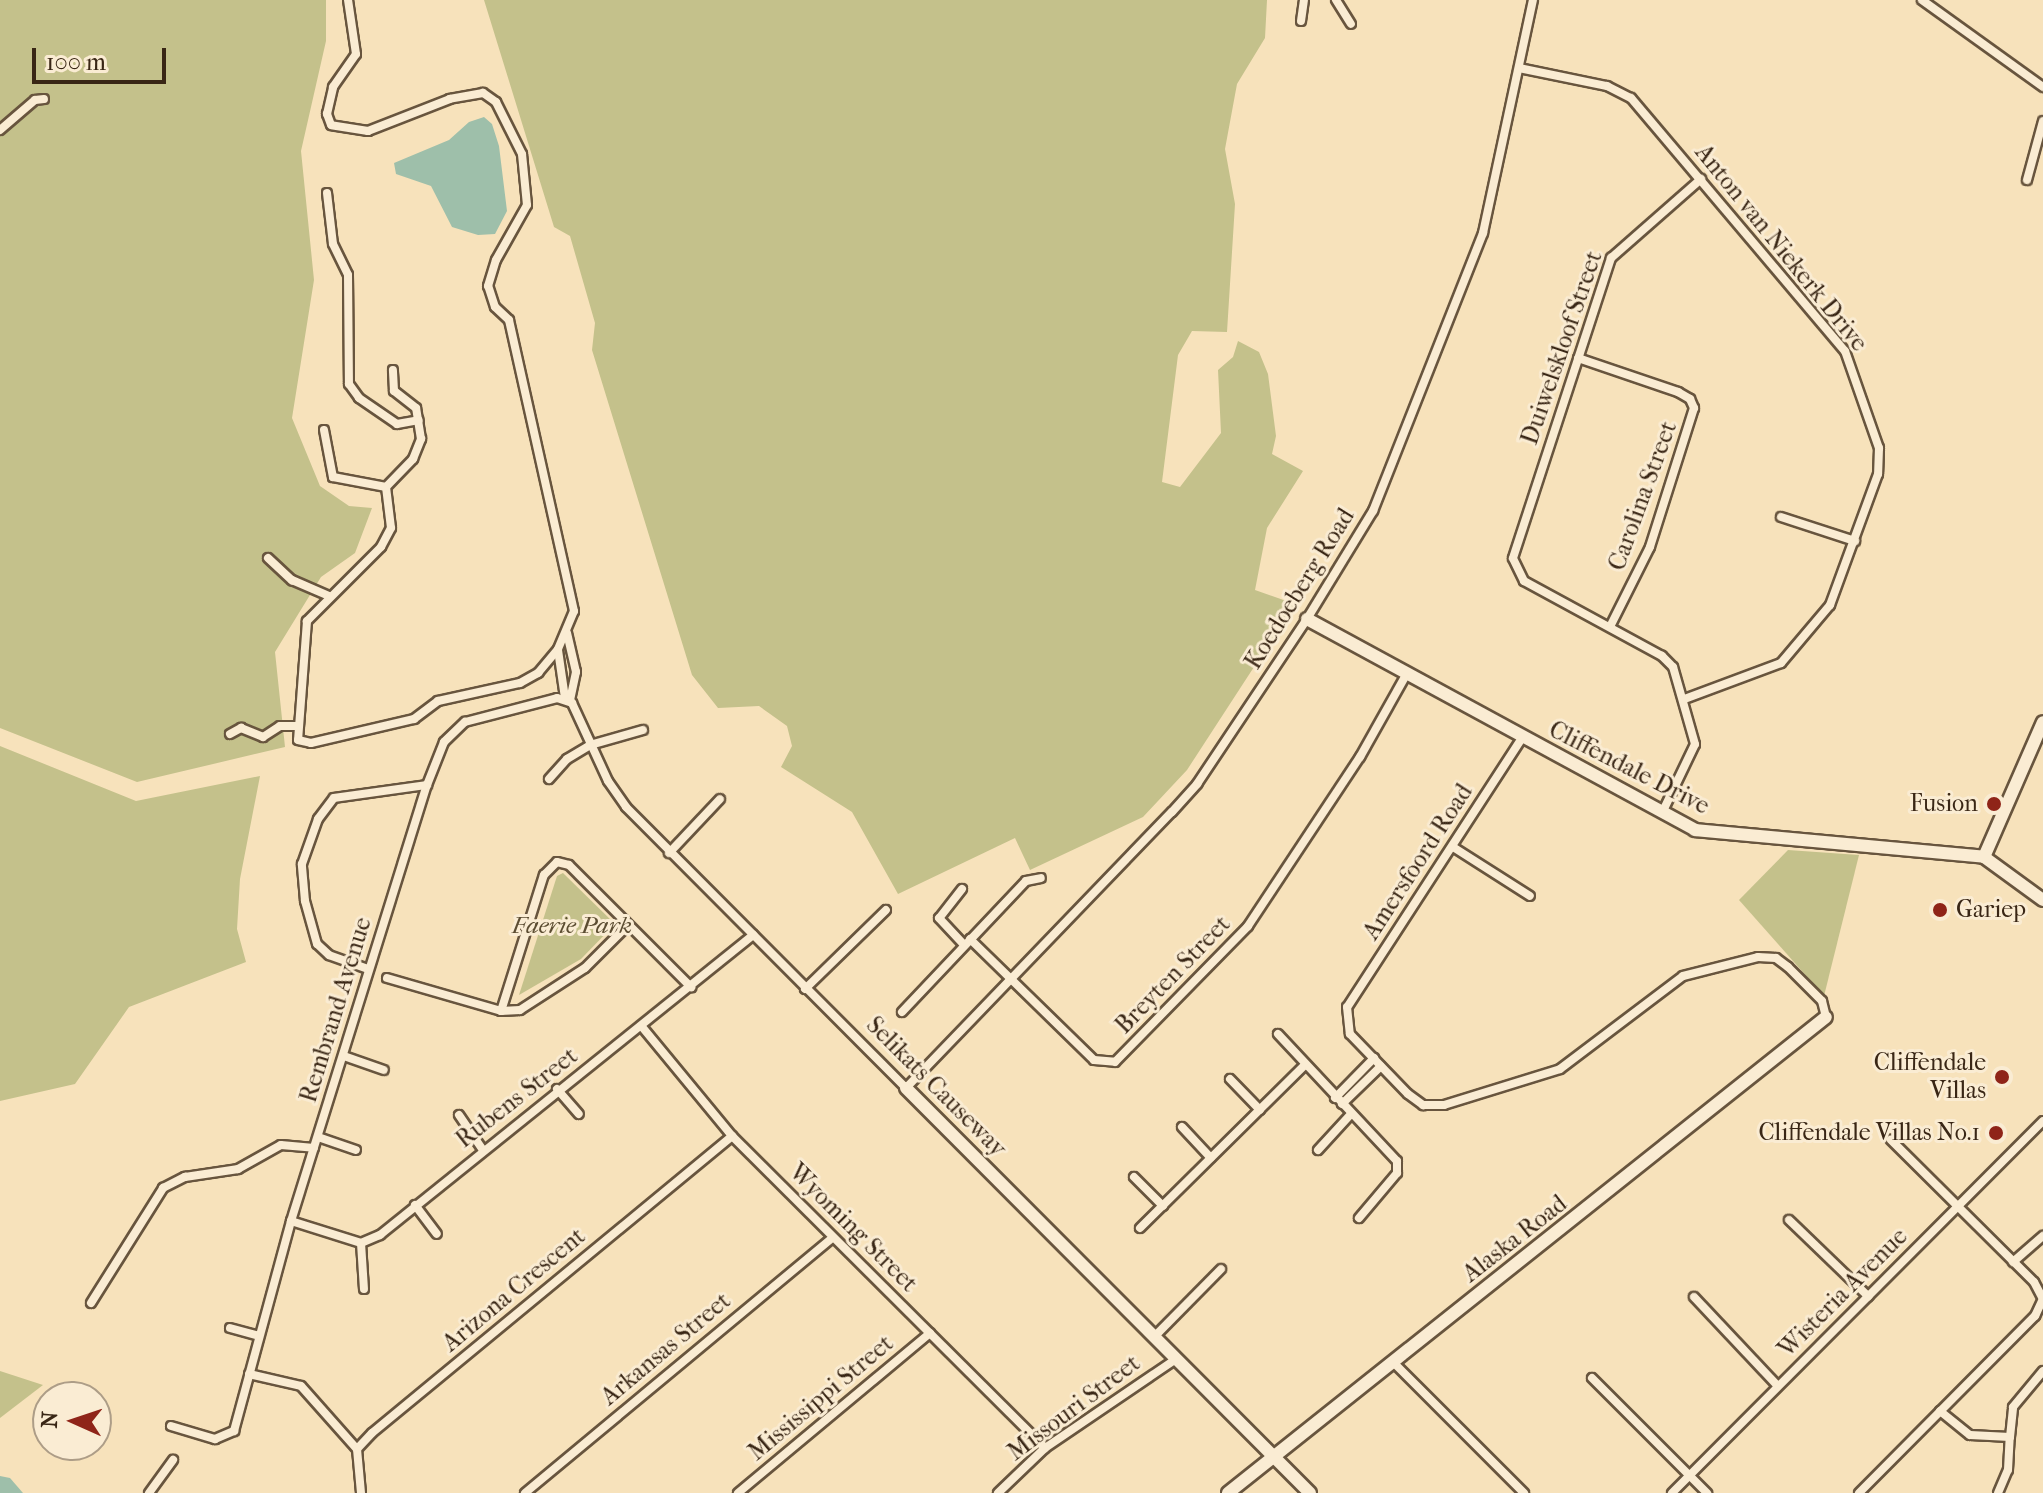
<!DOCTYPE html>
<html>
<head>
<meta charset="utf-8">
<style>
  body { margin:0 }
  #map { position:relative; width:2043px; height:1493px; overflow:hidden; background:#f7e2bb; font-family:"IM FELL French Canon",serif }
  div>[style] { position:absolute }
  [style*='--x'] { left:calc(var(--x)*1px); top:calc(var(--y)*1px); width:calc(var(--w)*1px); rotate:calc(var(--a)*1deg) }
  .green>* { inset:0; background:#c4c18b }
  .water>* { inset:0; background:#9ebfaa }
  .roads { filter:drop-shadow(2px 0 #68553e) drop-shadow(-2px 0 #68553e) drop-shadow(0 2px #68553e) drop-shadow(0 -2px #68553e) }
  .street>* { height:8px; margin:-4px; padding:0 4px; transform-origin:4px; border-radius:4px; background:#faecd3 }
  .secondary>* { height:12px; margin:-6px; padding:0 6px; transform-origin:6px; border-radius:6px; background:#faecd3 }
  .dots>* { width:22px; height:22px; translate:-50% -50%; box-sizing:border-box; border:4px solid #faecd3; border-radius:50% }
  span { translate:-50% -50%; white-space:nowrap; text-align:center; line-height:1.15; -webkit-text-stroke:6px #faecd3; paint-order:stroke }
  .street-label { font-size:24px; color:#392615 }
  .poi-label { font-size:24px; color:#392615 }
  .right { translate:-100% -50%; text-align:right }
  .left { translate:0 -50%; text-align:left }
  .park-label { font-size:24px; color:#5c4d32; font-style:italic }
  .north { position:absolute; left:32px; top:1381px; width:80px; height:80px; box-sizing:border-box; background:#faecd3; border:2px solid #ad9d87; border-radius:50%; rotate:273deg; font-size:22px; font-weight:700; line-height:32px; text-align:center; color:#392615 }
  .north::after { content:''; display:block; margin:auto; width:28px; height:36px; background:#8f2418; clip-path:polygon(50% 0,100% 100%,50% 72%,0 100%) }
  .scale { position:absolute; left:32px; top:48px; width:134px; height:36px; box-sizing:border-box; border:4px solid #392615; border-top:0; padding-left:10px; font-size:24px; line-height:28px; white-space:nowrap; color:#392615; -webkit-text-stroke:6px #faecd3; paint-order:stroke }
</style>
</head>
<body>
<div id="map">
  <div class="green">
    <i style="clip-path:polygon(0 0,326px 0,326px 41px,301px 151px,314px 280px,292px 418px,320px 486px,349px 506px,372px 508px,355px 553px,321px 577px,275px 652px,285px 747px,137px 782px,0 728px)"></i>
    <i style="clip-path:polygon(484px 0,1267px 0,1265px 38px,1237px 84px,1225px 149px,1235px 204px,1227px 332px,1192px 331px,1178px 355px,1162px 482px,1180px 487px,1221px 433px,1218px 370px,1233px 357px,1238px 341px,1259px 352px,1268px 374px,1276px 436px,1272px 454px,1303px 471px,1267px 528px,1255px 590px,1295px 604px,1187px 770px,1143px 817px,1030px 870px,1015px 838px,898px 894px,852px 812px,781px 767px,792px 746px,787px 726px,759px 706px,718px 708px,692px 675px,592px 350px,595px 323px,570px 236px,554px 227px)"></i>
    <i style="clip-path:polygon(0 746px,136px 801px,260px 776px,240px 879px,237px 929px,246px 962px,129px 1007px,75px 1084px,0 1101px)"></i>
    <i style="clip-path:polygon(1788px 850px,1859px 855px,1824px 996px,1739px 900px)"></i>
    <i style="clip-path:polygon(563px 873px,615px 924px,581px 959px,519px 995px,557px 876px)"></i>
    <i style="clip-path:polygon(0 1371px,43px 1385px,0 1418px)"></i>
  </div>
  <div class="water">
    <i style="clip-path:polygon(484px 117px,492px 124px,499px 146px,507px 211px,495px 234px,478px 235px,452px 227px,431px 186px,396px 174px,394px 163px,449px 140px,469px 122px)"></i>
    <i style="clip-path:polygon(0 1476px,10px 1478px,23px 1493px,0 1493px)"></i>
  </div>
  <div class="roads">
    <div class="street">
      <i style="--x:1336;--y:0;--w:28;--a:58"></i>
      <i style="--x:1922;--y:0;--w:149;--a:35.7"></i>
      <i style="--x:1301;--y:21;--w:21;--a:-82"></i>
      <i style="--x:1519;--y:68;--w:90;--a:11.6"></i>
      <i style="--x:1607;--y:86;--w:27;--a:27"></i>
      <i style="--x:1631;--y:98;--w:331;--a:49.8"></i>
      <i style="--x:1845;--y:351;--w:103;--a:70.7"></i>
      <i style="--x:1879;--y:448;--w:26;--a:92"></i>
      <i style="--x:1878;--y:474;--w:140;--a:110.1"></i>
      <i style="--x:1830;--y:605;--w:76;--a:130.2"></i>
      <i style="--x:1781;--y:663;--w:103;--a:159.6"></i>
      <i style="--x:0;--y:130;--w:46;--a:-40.6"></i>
      <i style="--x:35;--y:100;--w:9;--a:-6"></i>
      <i style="--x:2027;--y:180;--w:61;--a:-74.8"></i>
      <i style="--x:327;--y:193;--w:51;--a:83.3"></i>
      <i style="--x:333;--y:244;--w:34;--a:64"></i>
      <i style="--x:348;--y:275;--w:109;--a:89.5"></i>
      <i style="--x:349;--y:384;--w:17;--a:54"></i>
      <i style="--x:359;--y:398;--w:46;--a:34.4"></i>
      <i style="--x:397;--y:424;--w:22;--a:-10"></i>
      <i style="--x:1578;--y:358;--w:106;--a:18.8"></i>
      <i style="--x:1678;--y:392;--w:14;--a:30"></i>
      <i style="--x:1690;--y:399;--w:10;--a:66"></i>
      <i style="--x:1694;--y:408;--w:146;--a:107.6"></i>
      <i style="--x:1650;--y:547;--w:89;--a:116.6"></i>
      <i style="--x:324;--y:430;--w:48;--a:79.2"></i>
      <i style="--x:333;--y:477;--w:54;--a:10.7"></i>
      <i style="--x:386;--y:487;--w:41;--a:83"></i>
      <i style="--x:391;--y:528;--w:21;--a:118"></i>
      <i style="--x:381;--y:547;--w:105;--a:135"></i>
      <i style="--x:307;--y:621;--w:119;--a:94.3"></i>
      <i style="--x:298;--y:740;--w:13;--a:13"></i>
      <i style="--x:311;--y:743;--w:106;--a:-13.1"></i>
      <i style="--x:414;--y:719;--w:30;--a:-37"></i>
      <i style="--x:438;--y:701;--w:84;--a:-12.4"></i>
      <i style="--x:520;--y:683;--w:21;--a:-29"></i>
      <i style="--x:538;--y:673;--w:31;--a:-50"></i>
      <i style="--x:558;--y:649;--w:41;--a:-67.2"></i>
      <i style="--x:574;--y:611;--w:298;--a:-102.6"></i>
      <i style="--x:509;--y:320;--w:19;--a:-137"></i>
      <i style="--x:495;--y:307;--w:22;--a:-108"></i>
      <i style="--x:488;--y:286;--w:27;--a:-73"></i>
      <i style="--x:496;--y:260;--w:63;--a:-60.6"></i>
      <i style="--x:527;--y:205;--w:51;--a:-95.6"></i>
      <i style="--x:522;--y:154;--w:58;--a:-116.6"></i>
      <i style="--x:496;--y:102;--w:16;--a:-145"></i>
      <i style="--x:483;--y:93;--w:34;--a:170"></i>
      <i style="--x:450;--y:99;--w:88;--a:158.7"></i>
      <i style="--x:368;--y:131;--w:37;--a:-171"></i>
      <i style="--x:331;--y:125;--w:12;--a:-110"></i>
      <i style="--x:327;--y:114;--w:28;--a:-77"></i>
      <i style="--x:333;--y:87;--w:40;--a:-55.1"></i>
      <i style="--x:356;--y:54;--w:55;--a:-98.4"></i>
      <i style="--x:386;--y:487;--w:39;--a:-46"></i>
      <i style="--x:413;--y:459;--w:22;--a:-68"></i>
      <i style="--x:421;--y:439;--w:31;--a:-99"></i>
      <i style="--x:416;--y:408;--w:28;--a:-142"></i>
      <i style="--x:394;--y:391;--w:21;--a:-93"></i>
      <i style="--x:1781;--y:517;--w:78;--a:18"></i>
      <i style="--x:268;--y:558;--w:33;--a:43"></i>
      <i style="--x:292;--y:580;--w:40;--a:23.4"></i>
      <i style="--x:567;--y:633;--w:40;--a:77"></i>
      <i style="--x:576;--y:672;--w:30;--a:102"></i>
      <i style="--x:558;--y:650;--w:49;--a:81.7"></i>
      <i style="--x:230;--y:734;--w:13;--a:-29"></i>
      <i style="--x:241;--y:728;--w:24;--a:22"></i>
      <i style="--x:263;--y:737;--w:20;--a:-33"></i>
      <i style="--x:280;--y:726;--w:17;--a:0"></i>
      <i style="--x:1522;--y:738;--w:321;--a:123"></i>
      <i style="--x:1347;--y:1007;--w:27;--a:84"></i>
      <i style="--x:1350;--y:1034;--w:83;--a:46"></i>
      <i style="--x:1408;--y:1094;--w:19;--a:36"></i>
      <i style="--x:1423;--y:1105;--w:21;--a:0"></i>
      <i style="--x:1444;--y:1105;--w:121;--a:-17.2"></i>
      <i style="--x:1560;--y:1069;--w:154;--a:-37.1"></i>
      <i style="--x:1683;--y:976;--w:77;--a:-14.2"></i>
      <i style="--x:1758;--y:957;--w:18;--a:3"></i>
      <i style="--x:1776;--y:958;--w:15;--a:37"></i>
      <i style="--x:1788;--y:967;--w:48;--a:45"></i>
      <i style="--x:1822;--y:1001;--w:16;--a:76"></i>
      <i style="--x:549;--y:779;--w:27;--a:-48"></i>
      <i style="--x:567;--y:759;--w:27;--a:-31"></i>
      <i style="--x:590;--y:745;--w:55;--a:-15.8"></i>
      <i style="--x:1662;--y:813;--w:76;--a:-64.4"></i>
      <i style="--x:1695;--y:744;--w:80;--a:-105.9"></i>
      <i style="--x:1673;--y:667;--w:16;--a:-135"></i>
      <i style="--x:1662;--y:656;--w:157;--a:-151.5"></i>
      <i style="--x:1524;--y:581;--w:25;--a:-116"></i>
      <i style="--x:1513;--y:558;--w:316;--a:-71.9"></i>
      <i style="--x:1611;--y:258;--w:120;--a:-41.3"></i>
      <i style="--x:1453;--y:847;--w:91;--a:32.5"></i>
      <i style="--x:669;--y:853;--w:74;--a:-46.6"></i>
      <i style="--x:962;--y:889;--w:37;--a:128"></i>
      <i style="--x:939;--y:918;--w:37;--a:47"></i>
      <i style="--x:970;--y:939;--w:173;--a:44.3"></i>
      <i style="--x:1094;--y:1060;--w:21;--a:5"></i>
      <i style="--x:1115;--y:1062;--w:190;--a:-45.6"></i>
      <i style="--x:1248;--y:926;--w:203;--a:-56.5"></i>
      <i style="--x:1360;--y:757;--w:94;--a:-60.7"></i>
      <i style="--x:368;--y:969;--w:41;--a:-160.3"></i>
      <i style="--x:329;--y:955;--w:16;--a:-137"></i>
      <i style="--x:317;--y:944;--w:45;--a:-105.6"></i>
      <i style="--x:305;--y:901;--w:37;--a:-95"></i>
      <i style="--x:302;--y:864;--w:48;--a:-70.4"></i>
      <i style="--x:318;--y:819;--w:26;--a:-53"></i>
      <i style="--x:334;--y:798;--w:94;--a:-8"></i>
      <i style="--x:387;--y:978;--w:119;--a:16.1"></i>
      <i style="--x:501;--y:1011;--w:19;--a:-3"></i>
      <i style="--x:520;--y:1010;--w:77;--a:-32.9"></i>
      <i style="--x:585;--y:968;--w:61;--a:-45"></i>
      <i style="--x:805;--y:989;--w:113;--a:-44.3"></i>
      <i style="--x:501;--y:1011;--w:143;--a:-72.5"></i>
      <i style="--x:544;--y:875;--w:18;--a:-45"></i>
      <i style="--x:557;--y:862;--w:12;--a:14"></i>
      <i style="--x:569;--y:865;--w:173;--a:45"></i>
      <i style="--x:902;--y:1012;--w:180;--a:-46.6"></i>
      <i style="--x:1026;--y:881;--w:15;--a:-11"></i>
      <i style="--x:643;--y:1028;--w:140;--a:50.5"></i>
      <i style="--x:732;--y:1136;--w:442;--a:44.9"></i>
      <i style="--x:1278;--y:1034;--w:174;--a:46.9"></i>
      <i style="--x:1397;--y:1161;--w:12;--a:90"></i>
      <i style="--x:1397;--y:1173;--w:59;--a:130.2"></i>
      <i style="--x:344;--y:1056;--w:42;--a:19.3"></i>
      <i style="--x:1230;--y:1079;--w:43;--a:45.9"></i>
      <i style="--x:557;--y:1089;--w:33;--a:49"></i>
      <i style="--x:1335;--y:1098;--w:56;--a:-45.7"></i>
      <i style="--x:1342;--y:1104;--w:54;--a:-44.3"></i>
      <i style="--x:459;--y:1115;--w:42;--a:55.6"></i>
      <i style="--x:1182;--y:1127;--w:42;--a:46.9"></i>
      <i style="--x:318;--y:1137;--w:40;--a:18.9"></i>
      <i style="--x:1318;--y:1150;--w:49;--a:-47.5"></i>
      <i style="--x:1134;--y:1177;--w:41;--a:45"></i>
      <i style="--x:415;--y:1205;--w:36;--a:53"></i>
      <i style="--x:1789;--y:1220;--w:110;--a:43.9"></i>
      <i style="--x:291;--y:1221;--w:73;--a:17.4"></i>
      <i style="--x:361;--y:1243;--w:21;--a:-23"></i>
      <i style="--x:380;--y:1235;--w:479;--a:-38.8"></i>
      <i style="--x:1140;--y:1228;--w:232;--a:-44.7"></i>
      <i style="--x:361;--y:1243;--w:46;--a:86.3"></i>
      <i style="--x:2013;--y:1262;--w:40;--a:-41"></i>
      <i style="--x:1694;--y:1297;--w:122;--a:46.7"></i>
      <i style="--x:91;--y:1303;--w:136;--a:-57.9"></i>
      <i style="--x:163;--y:1188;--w:25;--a:-27"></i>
      <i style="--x:185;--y:1177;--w:54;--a:-8.6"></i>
      <i style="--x:238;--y:1169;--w:49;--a:-29.2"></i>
      <i style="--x:281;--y:1145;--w:33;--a:5"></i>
      <i style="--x:230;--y:1328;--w:30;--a:15"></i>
      <i style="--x:1155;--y:1336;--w:94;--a:-45.4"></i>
      <i style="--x:1394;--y:1363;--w:184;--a:45"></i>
      <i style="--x:249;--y:1374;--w:53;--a:13"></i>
      <i style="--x:301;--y:1386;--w:84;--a:48.4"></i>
      <i style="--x:1592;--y:1378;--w:163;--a:45"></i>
      <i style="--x:1940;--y:1411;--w:38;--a:39"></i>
      <i style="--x:1970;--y:1435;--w:40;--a:2.9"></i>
      <i style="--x:2010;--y:1437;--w:30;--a:-84"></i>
      <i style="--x:2013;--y:1407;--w:47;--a:-50.2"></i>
      <i style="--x:171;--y:1426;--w:46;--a:16.5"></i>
      <i style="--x:215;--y:1439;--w:21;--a:-23"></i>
      <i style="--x:234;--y:1431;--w:218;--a:-74.8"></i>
      <i style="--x:291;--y:1221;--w:457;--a:-72.7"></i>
      <i style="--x:427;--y:785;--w:46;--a:-68.4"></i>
      <i style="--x:444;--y:742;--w:29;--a:-44"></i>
      <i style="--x:465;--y:722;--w:95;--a:-14.6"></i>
      <i style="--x:557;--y:698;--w:16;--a:18"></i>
      <i style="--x:572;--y:703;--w:86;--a:65.2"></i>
      <i style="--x:608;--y:781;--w:32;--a:55"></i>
      <i style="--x:626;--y:807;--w:397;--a:45.1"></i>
      <i style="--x:906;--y:1088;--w:383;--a:-46.1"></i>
      <i style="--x:1172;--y:812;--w:38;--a:-48"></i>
      <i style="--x:1197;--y:784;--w:198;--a:-56.3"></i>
      <i style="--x:1307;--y:619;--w:127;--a:-58.6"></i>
      <i style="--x:1373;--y:511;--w:299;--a:-68.4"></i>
      <i style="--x:1483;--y:233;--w:238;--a:-77.9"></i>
      <i style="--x:149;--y:1493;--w:41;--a:-54"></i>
      <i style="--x:361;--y:1493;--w:44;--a:-95.2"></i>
      <i style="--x:357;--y:1449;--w:22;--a:-47"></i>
      <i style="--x:372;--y:1433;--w:467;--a:-39.5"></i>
      <i style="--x:525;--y:1493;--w:400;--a:-39.7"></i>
      <i style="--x:738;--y:1493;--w:250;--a:-39.8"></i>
      <i style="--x:998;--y:1493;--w:65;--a:-43.8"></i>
      <i style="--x:1045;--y:1448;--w:158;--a:-34.2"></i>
      <i style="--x:1672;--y:1493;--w:525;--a:-45.08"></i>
      <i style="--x:1859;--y:1493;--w:250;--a:-45.2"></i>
      <i style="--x:2035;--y:1316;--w:19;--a:-65"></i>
      <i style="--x:2043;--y:1299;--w:19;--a:-118"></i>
      <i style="--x:2034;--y:1282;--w:202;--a:-135.2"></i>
      <i style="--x:1998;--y:1493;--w:25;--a:-67"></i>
      <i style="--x:2008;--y:1470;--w:33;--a:-87"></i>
    </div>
    <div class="secondary">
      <i style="--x:1307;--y:619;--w:442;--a:28.5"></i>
      <i style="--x:1695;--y:830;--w:290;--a:5.3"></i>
      <i style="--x:1984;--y:857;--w:73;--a:36.1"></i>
      <i style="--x:1984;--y:857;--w:147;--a:-66.4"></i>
      <i style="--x:906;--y:1088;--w:572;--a:45.07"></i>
      <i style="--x:1228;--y:1493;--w:764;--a:-38.52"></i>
    </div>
  </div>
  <div class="dots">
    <i style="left:1994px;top:804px;background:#8f2418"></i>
    <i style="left:1940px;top:910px;background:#8f2418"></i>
    <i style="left:2002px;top:1077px;background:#8f2418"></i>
    <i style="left:1996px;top:1133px;background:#8f2418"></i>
  </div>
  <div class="street-label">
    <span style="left:1781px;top:248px;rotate:51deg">Anton van Niekerk Drive</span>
    <span style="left:1562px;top:348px;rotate:-71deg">Duiwelskloof Street</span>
    <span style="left:1643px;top:496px;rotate:-70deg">Carolina Street</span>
    <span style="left:1300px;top:589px;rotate:-58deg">Koedoeberg Road</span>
    <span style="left:1629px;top:768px;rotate:27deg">Cliffendale Drive</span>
    <span style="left:1418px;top:862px;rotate:-57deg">Amersfoord Road</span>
    <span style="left:1173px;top:975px;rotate:-46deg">Breyten Street</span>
    <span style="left:336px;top:1010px;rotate:-73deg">Rembrand Avenue</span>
    <span style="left:936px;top:1087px;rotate:45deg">Selikats Causeway</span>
    <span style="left:517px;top:1098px;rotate:-38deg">Rubens Street</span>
    <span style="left:853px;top:1228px;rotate:45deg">Wyoming Street</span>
    <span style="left:1515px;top:1239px;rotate:-38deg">Alaska Road</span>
    <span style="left:514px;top:1290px;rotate:-40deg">Arizona Crescent</span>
    <span style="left:1843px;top:1293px;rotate:-45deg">Wisteria Avenue</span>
    <span style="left:666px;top:1349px;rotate:-40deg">Arkansas Street</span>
    <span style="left:821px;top:1398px;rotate:-40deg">Mississippi Street</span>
    <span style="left:1074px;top:1408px;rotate:-37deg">Missouri Street</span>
  </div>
  <div class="poi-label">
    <span class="right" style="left:1978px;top:804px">Fusion</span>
    <span class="left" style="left:1956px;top:910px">Gariep</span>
    <span class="right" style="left:1986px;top:1077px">Cliffendale<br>Villas</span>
    <span class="right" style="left:1980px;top:1133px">Cliffendale Villas No.1</span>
  </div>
  <div class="park-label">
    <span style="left:572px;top:926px">Faerie Park</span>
  </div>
  <div class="north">N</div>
  <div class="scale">100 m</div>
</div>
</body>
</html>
